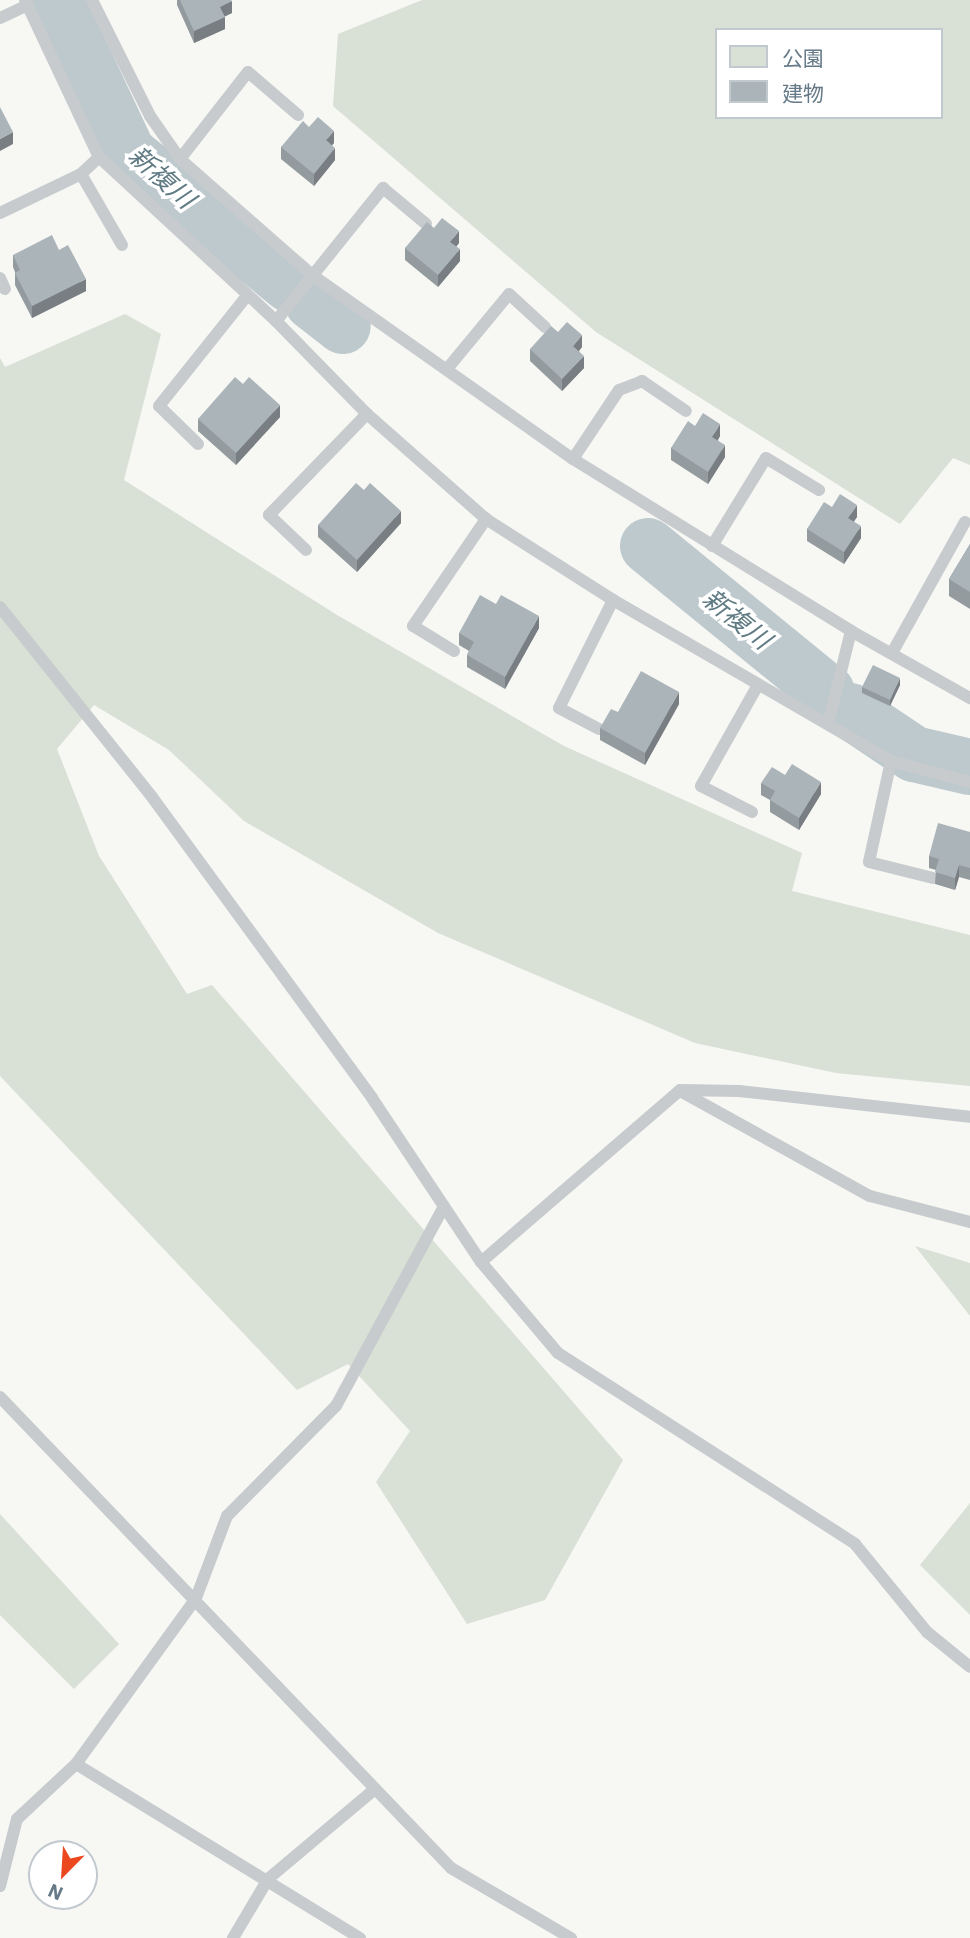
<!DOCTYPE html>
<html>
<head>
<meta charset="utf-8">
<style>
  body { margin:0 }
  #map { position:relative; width:970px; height:1938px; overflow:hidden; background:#f7f7f4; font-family:"IBM Plex Sans","Noto Sans JP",sans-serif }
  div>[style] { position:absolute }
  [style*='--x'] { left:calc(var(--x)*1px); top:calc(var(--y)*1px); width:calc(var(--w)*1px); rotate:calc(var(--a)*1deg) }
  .green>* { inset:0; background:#d9e0d5 }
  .river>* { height:56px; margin:-28px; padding:0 28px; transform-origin:28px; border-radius:28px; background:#bdc9cd }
  .service>* { height:12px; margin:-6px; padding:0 6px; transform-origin:6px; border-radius:6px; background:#c7cbce }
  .wall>* { inset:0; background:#939b9f }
  .shaded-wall>* { inset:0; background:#787e82 }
  .building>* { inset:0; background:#abb4b9 }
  span { translate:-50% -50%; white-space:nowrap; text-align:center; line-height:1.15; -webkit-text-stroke:7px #fff; paint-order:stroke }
  .water-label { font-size:26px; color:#607b83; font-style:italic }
  .legend { position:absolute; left:715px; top:28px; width:228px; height:91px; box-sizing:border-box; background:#fff; border:2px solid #c1c9cf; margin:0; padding:9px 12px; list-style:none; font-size:21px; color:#657987 }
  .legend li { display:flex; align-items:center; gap:14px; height:35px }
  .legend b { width:35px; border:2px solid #c1c9cf }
  .north { position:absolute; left:28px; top:1840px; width:70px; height:70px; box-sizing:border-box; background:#fff; border:2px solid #c1c9cf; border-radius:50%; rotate:204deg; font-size:19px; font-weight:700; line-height:28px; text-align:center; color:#657987 }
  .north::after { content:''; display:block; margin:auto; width:24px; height:32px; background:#ec481f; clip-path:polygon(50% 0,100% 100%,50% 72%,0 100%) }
</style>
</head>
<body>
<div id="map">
  <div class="green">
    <i style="clip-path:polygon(evenodd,422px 0,970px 0,970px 465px,953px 458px,900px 524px,596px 332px,333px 106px,338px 34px,422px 0,716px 30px,940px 30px,940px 117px,716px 117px,716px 30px)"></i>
    <i style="clip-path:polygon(125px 314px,161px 334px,124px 480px,337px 615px,564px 746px,802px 853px,792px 891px,970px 935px,970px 1086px,836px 1073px,695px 1043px,438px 933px,244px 821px,169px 750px,94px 705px,57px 749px,99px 856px,187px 994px,212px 985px,623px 1460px,545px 1600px,467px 1624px,376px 1482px,410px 1431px,348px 1364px,297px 1390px,0 1076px,0 358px,5px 367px)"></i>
    <i style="clip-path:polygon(915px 1246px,970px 1263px,970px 1316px)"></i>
    <i style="clip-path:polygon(970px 1503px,970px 1615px,920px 1565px)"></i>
    <i style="clip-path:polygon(0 1514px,119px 1644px,74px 1689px,0 1615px)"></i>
  </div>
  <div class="river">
    <i style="--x:56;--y:0;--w:169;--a:64.8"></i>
    <i style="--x:128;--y:153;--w:208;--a:39.1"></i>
    <i style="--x:312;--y:302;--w:39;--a:38"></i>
    <i style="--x:648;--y:546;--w:231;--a:39.2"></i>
    <i style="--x:850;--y:711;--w:77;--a:33.9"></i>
    <i style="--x:914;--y:754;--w:57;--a:13.1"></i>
  </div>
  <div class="service">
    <i style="--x:25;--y:0;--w:174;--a:64.8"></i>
    <i style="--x:99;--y:157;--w:241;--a:42.8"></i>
    <i style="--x:276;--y:321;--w:130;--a:45.6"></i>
    <i style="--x:367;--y:414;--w:159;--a:41.4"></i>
    <i style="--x:486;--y:519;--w:151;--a:32.5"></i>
    <i style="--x:613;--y:600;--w:321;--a:30.1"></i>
    <i style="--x:891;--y:761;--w:82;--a:14.9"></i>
    <i style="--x:92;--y:0;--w:130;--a:63.4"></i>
    <i style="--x:150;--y:116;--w:52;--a:55.1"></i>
    <i style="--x:180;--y:159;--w:176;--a:41.3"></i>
    <i style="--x:312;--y:275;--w:319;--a:35.2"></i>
    <i style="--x:573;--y:459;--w:327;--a:31.7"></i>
    <i style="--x:851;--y:631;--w:137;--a:29.4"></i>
    <i style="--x:0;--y:18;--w:31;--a:-25"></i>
    <i style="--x:180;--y:159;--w:110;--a:-52"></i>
    <i style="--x:248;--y:72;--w:66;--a:40.7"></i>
    <i style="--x:81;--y:174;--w:82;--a:60"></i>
    <i style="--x:0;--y:213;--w:90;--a:-25.7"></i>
    <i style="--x:81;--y:174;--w:25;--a:-43"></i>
    <i style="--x:0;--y:278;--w:12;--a:66"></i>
    <i style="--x:276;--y:321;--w:171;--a:-51.2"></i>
    <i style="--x:383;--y:188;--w:56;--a:39.9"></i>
    <i style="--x:447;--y:369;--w:97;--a:-50.4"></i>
    <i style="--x:509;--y:294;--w:49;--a:42.5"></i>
    <i style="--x:198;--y:444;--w:54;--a:-135.7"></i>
    <i style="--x:159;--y:406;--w:139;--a:-51.4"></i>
    <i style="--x:573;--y:459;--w:83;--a:-56.3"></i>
    <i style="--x:619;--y:390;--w:25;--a:-21"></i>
    <i style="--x:642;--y:381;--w:53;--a:34.3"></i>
    <i style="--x:712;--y:546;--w:103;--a:-58.5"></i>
    <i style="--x:766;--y:458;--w:62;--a:31.1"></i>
    <i style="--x:306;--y:550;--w:51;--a:-136.6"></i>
    <i style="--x:269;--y:515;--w:141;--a:-45.9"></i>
    <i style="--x:0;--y:607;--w:243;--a:51.3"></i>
    <i style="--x:152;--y:797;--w:373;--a:53.8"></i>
    <i style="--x:372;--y:1098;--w:197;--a:56.4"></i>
    <i style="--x:481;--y:1262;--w:119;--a:49.8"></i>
    <i style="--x:558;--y:1353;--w:353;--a:32.7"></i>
    <i style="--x:855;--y:1544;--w:114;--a:50.7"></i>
    <i style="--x:927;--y:1632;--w:55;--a:39.1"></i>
    <i style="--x:454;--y:651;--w:48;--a:-148.6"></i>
    <i style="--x:413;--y:626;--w:130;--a:-55.7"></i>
    <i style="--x:892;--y:653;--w:150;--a:-60.9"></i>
    <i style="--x:828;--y:724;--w:96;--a:-76.1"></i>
    <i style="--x:599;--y:729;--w:45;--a:-152.3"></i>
    <i style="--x:559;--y:708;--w:121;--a:-63.4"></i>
    <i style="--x:891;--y:761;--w:103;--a:102.3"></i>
    <i style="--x:869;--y:862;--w:66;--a:14"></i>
    <i style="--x:752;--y:812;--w:57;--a:-153"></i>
    <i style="--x:701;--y:786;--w:116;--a:-60.6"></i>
    <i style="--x:682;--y:1092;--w:215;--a:29"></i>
    <i style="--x:870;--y:1196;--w:103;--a:14.6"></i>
    <i style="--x:481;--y:1262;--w:263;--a:-40.8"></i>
    <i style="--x:680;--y:1090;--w:59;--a:1"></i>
    <i style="--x:739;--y:1091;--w:232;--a:6.4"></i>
    <i style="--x:0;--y:1397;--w:652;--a:46.24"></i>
    <i style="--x:451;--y:1868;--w:139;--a:30.3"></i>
    <i style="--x:76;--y:1764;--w:333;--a:31.5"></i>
    <i style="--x:0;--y:1886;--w:69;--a:-75.8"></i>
    <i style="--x:17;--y:1819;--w:81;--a:-43"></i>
    <i style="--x:76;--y:1764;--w:205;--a:-54.1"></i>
    <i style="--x:196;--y:1598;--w:88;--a:-69.3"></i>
    <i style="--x:227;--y:1516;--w:155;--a:-45.3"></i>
    <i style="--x:336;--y:1406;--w:227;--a:-61.6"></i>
    <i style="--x:233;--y:1938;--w:69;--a:-59.3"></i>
    <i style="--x:268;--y:1879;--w:140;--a:-40.1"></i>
  </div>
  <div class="wall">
    <i style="clip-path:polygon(177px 0,231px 0,232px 13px,224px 16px,225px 29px,194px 43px,177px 5px)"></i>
    <i style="clip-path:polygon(309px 127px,334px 143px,332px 145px,335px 160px,314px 186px,281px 159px,281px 147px)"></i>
    <i style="clip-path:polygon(434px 228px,459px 243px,456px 247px,460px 261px,438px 287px,405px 260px,405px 248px)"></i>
    <i style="clip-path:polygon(59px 250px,86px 291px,32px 318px,15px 285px,15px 272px,13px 267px,13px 255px)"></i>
    <i style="clip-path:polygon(582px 347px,579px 351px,584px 368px,562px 391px,530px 361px,530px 349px)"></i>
    <i style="clip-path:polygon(243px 384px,280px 417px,236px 465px,198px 431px,198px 419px)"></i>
    <i style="clip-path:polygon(695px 426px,720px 436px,718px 440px,725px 457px,708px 484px,671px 460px,671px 448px)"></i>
    <i style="clip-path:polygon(364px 490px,401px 523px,357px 572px,318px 537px,318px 525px)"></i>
    <i style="clip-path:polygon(832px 507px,857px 517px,854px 521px,861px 538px,844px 564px,807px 541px,807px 529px)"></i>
    <i style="clip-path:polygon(970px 544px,970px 609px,949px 596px,949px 579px)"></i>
    <i style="clip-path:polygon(539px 628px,505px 689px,467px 667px,467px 655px,469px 651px,459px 645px,459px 633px)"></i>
    <i style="clip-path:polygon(900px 685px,890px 706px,862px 693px,862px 687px)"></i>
    <i style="clip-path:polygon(679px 704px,645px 765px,600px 740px,600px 728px,618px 712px)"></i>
    <i style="clip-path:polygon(761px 783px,821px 794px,799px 830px,770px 812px,770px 800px,761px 795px)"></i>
    <i style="clip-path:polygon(970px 832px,970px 880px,959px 877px,955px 890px,935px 884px,936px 870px,929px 868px,929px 856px)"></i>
  </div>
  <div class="shaded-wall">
    <i style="clip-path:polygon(232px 1px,232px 13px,220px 19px,220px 7px)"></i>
    <i style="clip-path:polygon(225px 17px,225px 29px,194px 43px,194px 31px)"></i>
    <i style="clip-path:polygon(334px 131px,334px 143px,326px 152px,326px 140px)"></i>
    <i style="clip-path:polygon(13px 132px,13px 144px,0 151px,0 139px)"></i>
    <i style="clip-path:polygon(335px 148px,335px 160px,314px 186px,314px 174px)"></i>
    <i style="clip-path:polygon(459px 231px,459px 243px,450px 254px,450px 242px)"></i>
    <i style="clip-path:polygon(460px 249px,460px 261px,438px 287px,438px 275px)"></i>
    <i style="clip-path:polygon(86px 279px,86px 291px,32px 318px,32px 306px)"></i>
    <i style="clip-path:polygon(582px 335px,582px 347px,573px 358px,573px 346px)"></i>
    <i style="clip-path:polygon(584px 356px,584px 368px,562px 391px,562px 379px)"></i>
    <i style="clip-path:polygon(280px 405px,280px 417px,236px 465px,236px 453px)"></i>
    <i style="clip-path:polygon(720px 424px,720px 436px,712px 449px,712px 437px)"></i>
    <i style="clip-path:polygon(725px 445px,725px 457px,708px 484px,708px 472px)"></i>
    <i style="clip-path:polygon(857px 505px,857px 517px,848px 530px,848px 518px)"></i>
    <i style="clip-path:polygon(401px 511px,401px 523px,357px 572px,357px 560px)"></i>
    <i style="clip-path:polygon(861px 526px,861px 538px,844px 564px,844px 552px)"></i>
    <i style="clip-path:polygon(539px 616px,539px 628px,505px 689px,505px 677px)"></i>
    <i style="clip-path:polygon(900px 678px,900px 685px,890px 706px,890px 700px)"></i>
    <i style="clip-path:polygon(679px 692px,679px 704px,645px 765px,645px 753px)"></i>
    <i style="clip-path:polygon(821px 782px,821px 794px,799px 830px,799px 818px)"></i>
    <i style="clip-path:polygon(959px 865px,959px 877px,955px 890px,955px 878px)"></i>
  </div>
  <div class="building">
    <i style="clip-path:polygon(180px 0,231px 0,232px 1px,220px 7px,225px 17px,194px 31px)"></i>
    <i style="clip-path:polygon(0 107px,13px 132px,0 139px)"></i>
    <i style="clip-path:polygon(318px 117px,334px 131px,326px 140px,335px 148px,314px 174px,281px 147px,303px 121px,309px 127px)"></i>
    <i style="clip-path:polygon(442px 218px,459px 231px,450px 242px,460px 249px,438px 275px,405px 248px,427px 222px,434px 228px)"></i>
    <i style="clip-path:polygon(52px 235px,59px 250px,68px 245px,86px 279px,32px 306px,15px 273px,20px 270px,13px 255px)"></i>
    <i style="clip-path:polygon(567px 322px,582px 335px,573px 346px,584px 356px,562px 379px,530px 349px,551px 326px,558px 332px)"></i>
    <i style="clip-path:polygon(235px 377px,243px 384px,249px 377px,280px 405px,236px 453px,198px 419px)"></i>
    <i style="clip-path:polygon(703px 413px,720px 424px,712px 437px,725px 445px,708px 472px,671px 448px,688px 421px,695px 426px)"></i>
    <i style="clip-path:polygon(356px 483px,364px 490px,370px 483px,401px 511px,357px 560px,318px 525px)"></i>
    <i style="clip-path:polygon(840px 494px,857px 505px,848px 518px,861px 526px,844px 552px,807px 529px,824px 502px,832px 507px)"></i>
    <i style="clip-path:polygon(970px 544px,970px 592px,949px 579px)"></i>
    <i style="clip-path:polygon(480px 595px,496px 604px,501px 595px,539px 616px,505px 677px,467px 655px,474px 642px,459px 633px)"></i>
    <i style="clip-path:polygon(873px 665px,900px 678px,890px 700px,862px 687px)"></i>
    <i style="clip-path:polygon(641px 671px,679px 692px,645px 753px,600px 728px,611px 709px,618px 712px)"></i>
    <i style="clip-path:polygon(792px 764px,821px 782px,799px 818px,770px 800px,775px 791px,761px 783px,772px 767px,785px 775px)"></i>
    <i style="clip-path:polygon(938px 823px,970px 832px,970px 868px,959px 865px,955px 878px,935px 872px,939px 859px,929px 856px)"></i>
  </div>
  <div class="water-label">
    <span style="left:162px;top:177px;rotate:42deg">新複川</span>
    <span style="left:737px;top:619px;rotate:39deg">新複川</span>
  </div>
  <ul class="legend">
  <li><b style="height:19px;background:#d9e0d5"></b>公園</li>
  <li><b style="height:19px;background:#abb4b9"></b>建物</li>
  </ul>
  <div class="north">N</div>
</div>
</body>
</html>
